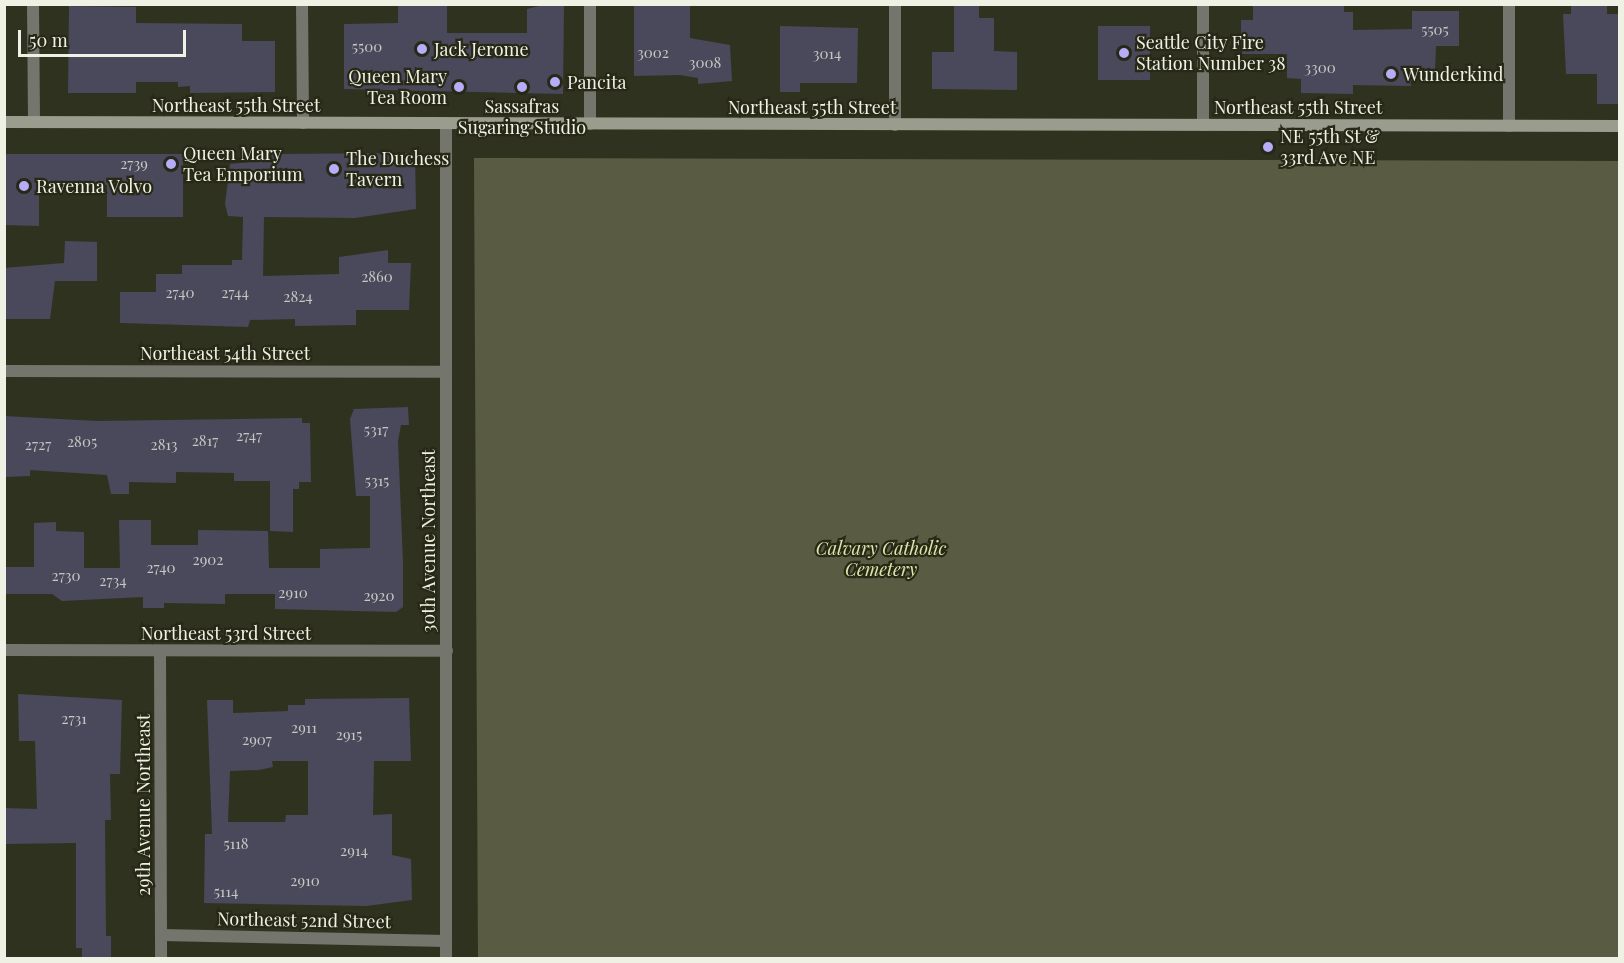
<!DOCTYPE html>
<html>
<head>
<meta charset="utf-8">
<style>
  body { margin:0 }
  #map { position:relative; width:1624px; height:963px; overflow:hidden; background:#303220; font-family:"Playfair Display",serif }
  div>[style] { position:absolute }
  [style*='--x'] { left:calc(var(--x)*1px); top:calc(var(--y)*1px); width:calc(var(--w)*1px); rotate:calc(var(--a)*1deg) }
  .green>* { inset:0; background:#595c42 }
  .building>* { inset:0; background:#4a485b }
  .street>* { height:12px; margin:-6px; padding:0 6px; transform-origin:6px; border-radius:6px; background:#74756c }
  .secondary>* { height:12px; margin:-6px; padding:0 6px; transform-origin:6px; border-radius:6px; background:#9a9c8d }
  .dots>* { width:16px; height:16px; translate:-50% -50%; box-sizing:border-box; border:3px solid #272816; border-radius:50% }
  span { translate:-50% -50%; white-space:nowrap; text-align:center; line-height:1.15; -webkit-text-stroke:4.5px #272816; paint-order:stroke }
  .number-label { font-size:15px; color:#c6c7c2 }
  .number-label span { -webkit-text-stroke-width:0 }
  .poi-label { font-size:18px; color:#eff1e5 }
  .left { translate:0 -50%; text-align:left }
  .right { translate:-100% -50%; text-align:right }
  .street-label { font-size:18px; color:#eff1e5 }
  .park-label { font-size:18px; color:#dfe6ab; font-style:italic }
  .frame { position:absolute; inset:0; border:6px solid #eff1e5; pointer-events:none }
  .scale { position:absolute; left:18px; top:30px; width:168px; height:27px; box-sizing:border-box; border:3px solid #eff1e5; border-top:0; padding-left:8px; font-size:18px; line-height:21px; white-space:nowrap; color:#eff1e5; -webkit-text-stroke:4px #272816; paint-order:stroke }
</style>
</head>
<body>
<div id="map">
  <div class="green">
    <i style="clip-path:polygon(474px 158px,1619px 161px,1619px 958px,478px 958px)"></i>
  </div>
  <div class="building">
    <i style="clip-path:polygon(634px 4px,690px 4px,690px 38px,730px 45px,732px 81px,698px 84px,698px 78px,680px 75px,634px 76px)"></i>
    <i style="clip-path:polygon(954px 4px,979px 4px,979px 18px,994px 18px,994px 51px,1017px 52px,1017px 90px,932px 89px,932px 52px,954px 52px)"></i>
    <i style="clip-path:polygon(1253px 4px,1344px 4px,1344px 12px,1353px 12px,1353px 30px,1412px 29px,1412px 11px,1459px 11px,1459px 46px,1436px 46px,1435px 71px,1415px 70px,1411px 86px,1353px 85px,1353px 94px,1301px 93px,1301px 79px,1287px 78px,1287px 54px,1241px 54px,1241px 20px,1253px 20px)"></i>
    <i style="clip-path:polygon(1571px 4px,1607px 4px,1607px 14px,1620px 14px,1620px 104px,1597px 104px,1597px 74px,1566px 74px,1563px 14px,1571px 14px)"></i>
    <i style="clip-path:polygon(543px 5px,564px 5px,563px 94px,344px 89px,344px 24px,398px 23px,398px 6px,447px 6px,447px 33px,527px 33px,527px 9px)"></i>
    <i style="clip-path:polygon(69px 6px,136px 7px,136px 23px,242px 24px,242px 41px,275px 41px,275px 92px,190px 93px,190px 86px,178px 87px,178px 82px,136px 82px,136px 93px,68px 93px)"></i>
    <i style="clip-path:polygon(780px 26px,858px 28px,857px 83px,800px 83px,800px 92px,780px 92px)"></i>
    <i style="clip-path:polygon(1098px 26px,1150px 26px,1150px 80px,1098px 80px)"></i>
    <i style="clip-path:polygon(415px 153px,416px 209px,355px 218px,264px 217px,263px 276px,339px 274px,339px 257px,388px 250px,388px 263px,411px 263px,409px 310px,356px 310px,356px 325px,295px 326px,295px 319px,250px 320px,248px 327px,120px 323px,120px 292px,156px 292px,156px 274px,182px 274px,182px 265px,232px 265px,232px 260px,242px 260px,243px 217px,228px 216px,225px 204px,230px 164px,271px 160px,272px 154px)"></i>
    <i style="clip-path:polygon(4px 154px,183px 154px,183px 217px,107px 217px,107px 185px,39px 185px,39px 226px,4px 225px)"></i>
    <i style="clip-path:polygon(65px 241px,97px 242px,97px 281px,55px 281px,50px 319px,4px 319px,4px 268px,64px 263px)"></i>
    <i style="clip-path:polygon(408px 407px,409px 425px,401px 425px,398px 441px,403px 562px,403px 607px,396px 612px,275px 609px,275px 594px,225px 594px,225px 604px,164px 603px,164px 608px,143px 608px,143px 597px,62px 601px,52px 594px,4px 594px,4px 567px,34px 567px,34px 523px,56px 522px,56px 531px,84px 532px,84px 568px,120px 568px,119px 520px,151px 520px,151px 545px,198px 545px,198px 530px,268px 531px,269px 568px,320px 568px,320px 549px,370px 548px,370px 496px,356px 496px,350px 419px,354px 409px)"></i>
    <i style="clip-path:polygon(4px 416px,97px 421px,302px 418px,302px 423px,310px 423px,311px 482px,299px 482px,299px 489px,293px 489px,293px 532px,270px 531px,270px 481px,234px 481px,234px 473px,176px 472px,176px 483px,129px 482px,129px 494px,111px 494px,107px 475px,30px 470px,30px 476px,4px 477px)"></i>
    <i style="clip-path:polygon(18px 694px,122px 700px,120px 774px,110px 774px,111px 820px,105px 820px,106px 936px,111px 936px,111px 958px,82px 958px,82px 948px,76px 948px,76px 843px,4px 844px,4px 808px,37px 809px,35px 741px,19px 741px)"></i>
    <i style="clip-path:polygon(evenodd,409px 698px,411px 761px,374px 761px,373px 815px,392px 814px,392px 855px,411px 859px,412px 900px,366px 906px,204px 903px,205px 834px,212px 834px,207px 700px,233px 700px,233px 713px,288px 711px,288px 705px,305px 705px,305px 699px,409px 698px,272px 761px,308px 761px,308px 815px,286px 815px,285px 822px,228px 822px,230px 771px,259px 770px,273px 767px,272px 761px)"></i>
  </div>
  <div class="street">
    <i style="--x:33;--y:4;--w:118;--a:89.5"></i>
    <i style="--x:302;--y:4;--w:119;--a:89.5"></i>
    <i style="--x:1203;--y:4;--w:121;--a:90"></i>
    <i style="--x:1509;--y:4;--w:122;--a:90"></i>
    <i style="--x:446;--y:123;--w:835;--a:90"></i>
    <i style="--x:590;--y:124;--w:120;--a:-90"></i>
    <i style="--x:895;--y:125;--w:121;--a:-90"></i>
    <i style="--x:4;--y:371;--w:441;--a:0.1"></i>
    <i style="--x:4;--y:650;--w:443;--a:0.1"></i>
    <i style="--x:160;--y:651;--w:307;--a:89.8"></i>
    <i style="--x:162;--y:935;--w:284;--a:1.2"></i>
  </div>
  <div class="secondary">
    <i style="--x:4;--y:122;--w:1616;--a:0.14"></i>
  </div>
  <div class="dots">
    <i style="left:422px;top:49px;background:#b6acf8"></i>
    <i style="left:1124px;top:53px;background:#b6acf8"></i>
    <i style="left:1391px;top:74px;background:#b6acf8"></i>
    <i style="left:555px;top:82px;background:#b6acf8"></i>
    <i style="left:459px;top:87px;background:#b6acf8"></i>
    <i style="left:522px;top:87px;background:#b6acf8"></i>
    <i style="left:1268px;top:147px;background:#b6acf8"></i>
    <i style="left:171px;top:164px;background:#b6acf8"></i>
    <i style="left:334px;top:169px;background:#b6acf8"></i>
    <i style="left:24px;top:186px;background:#b6acf8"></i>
  </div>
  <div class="number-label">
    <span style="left:1435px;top:30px">5505</span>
    <span style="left:367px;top:47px">5500</span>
    <span style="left:653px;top:53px">3002</span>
    <span style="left:827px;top:54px">3014</span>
    <span style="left:705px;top:63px">3008</span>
    <span style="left:1320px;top:68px">3300</span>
    <span style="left:134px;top:164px">2739</span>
    <span style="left:377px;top:277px">2860</span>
    <span style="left:180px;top:293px">2740</span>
    <span style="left:235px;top:293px">2744</span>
    <span style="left:298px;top:297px">2824</span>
    <span style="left:376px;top:430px">5317</span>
    <span style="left:249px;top:436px">2747</span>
    <span style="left:205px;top:441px">2817</span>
    <span style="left:82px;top:442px">2805</span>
    <span style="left:38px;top:445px">2727</span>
    <span style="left:164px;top:445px">2813</span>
    <span style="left:377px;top:481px">5315</span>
    <span style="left:208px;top:560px">2902</span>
    <span style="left:161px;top:568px">2740</span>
    <span style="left:66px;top:576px">2730</span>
    <span style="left:113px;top:581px">2734</span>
    <span style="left:293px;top:593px">2910</span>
    <span style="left:379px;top:596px">2920</span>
    <span style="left:74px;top:719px">2731</span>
    <span style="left:304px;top:728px">2911</span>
    <span style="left:349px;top:735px">2915</span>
    <span style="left:257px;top:740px">2907</span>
    <span style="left:236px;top:844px">5118</span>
    <span style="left:354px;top:851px">2914</span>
    <span style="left:305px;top:881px">2910</span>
    <span style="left:226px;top:892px">5114</span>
  </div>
  <div class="poi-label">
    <span class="left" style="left:1136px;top:53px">Seattle City Fire<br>Station Number 38</span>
    <span class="left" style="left:434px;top:49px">Jack Jerome</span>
    <span class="left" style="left:1403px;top:74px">Wunderkind</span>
    <span class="right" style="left:447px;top:87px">Queen Mary<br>Tea Room</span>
    <span class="left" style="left:567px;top:82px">Pancita</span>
    <span style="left:522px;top:117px">Sassafras<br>Sugaring Studio</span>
    <span class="left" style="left:1280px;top:147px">NE 55th St &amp;<br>33rd Ave NE</span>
    <span class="left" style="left:183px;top:164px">Queen Mary<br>Tea Emporium</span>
    <span class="left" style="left:346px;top:169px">The Duchess<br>Tavern</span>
    <span class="left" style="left:36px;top:186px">Ravenna Volvo</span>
  </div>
  <div class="street-label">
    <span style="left:236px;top:105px">Northeast 55th Street</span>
    <span style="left:812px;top:107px">Northeast 55th Street</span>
    <span style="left:1298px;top:107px">Northeast 55th Street</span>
    <span style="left:225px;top:353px">Northeast 54th Street</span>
    <span style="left:428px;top:541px;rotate:-90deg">30th Avenue Northeast</span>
    <span style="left:226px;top:633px">Northeast 53rd Street</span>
    <span style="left:143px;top:805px;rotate:-90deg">29th Avenue Northeast</span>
    <span style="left:304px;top:920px;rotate:1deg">Northeast 52nd Street</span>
  </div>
  <div class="park-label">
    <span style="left:881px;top:559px">Calvary Catholic<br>Cemetery</span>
  </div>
  <div class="frame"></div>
  <div class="scale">50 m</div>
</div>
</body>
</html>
